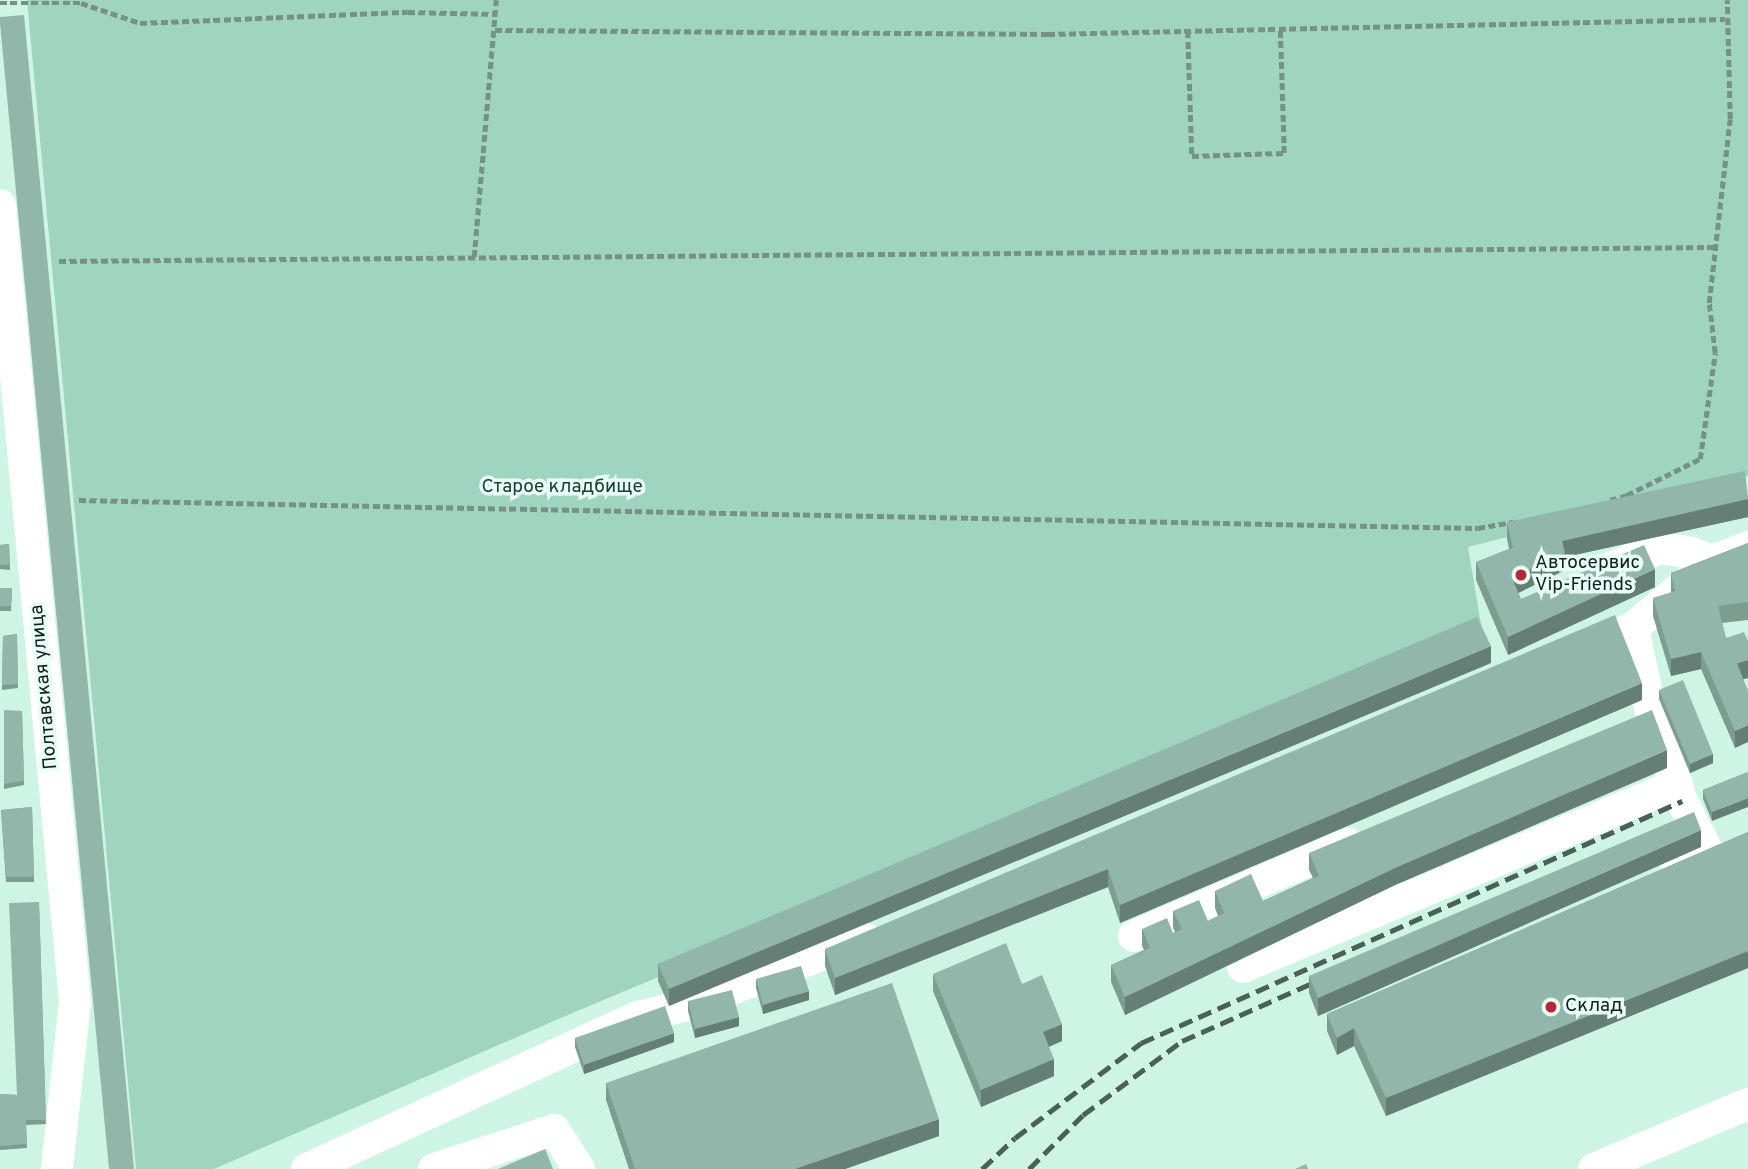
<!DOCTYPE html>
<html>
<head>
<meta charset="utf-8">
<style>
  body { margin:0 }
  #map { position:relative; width:1748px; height:1169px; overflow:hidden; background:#cef4e6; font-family:Overpass,sans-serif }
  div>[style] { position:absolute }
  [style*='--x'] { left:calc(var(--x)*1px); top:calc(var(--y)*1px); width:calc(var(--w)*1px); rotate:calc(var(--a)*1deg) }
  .green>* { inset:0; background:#9fd4c1 }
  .path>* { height:4.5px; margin-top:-2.25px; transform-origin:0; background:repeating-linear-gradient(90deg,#769187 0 7px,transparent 0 10.5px) }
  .minor>* { height:32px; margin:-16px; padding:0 16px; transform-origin:16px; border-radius:16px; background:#fff }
  .rail>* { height:5px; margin-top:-2.5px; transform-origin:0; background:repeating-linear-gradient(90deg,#4b6059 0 14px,transparent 0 21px) }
  .wall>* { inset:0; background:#7e9d91 }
  .shaded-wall>* { inset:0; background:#667f76 }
  .building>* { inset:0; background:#92b6a9 }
  .dots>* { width:19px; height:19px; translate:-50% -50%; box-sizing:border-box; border:4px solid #e7fdf5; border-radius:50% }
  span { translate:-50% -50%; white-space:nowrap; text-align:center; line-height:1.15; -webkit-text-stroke:7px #e7fdf5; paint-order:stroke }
  .park-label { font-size:19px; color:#174034 }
  .poi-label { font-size:19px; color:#12201b }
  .left { translate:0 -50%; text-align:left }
  .street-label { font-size:19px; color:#12201b }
</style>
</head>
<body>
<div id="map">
  <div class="green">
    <i style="clip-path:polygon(27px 0,1748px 0,1748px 476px,1468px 547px,1482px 630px,556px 1020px,214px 1169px,136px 1169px)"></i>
  </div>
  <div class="path">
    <i style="--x:0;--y:3;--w:81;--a:0"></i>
    <i style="--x:81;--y:3;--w:62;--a:18.7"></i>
    <i style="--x:140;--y:23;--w:268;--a:-2.4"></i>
    <i style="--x:408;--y:12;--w:88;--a:1.3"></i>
    <i style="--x:495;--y:30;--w:553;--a:0.41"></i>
    <i style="--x:1048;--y:34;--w:677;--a:-1.27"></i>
    <i style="--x:1188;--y:31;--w:125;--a:88.2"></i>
    <i style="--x:1192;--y:156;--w:92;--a:-1.9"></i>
    <i style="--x:1284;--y:153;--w:124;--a:-91.8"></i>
    <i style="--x:474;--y:257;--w:258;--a:-85.1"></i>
    <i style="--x:59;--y:261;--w:1658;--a:-0.48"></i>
    <i style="--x:79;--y:500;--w:1399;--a:1.15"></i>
    <i style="--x:1478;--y:528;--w:36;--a:-10"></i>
    <i style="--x:1610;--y:500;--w:18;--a:-16"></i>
    <i style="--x:1627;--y:495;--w:81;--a:-26.3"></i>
    <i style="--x:1700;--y:459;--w:107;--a:-81.9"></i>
    <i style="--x:1715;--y:353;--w:50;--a:-96.8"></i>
    <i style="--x:1709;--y:303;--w:185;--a:-83.5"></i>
    <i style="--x:1730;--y:119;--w:119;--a:-91.4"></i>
  </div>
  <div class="minor">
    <i style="--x:0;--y:205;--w:801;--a:84.62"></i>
    <i style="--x:75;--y:1002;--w:168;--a:96.2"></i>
    <i style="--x:1607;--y:569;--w:58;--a:-21.3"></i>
    <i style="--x:1661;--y:548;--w:31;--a:9"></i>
    <i style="--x:1692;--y:553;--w:22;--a:22"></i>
    <i style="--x:1633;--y:628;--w:87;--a:78"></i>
    <i style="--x:1651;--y:713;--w:93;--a:70.6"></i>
    <i style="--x:1682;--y:801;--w:62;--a:63"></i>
    <i style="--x:1710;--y:856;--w:37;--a:156"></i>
    <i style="--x:1581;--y:649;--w:56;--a:-22"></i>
    <i style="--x:1633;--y:628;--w:104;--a:-40.3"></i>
    <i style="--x:1712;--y:561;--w:39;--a:-21"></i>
    <i style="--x:1134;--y:936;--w:233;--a:-23.3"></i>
    <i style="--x:1243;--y:967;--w:471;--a:-22.8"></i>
    <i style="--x:307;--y:1169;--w:364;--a:-24.7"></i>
    <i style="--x:638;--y:1017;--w:55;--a:-13.8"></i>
    <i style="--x:691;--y:1004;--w:186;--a:-20.5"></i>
    <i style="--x:434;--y:1169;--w:126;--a:-18"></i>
    <i style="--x:554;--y:1130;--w:46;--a:57.3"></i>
    <i style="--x:1594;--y:1169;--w:167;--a:-22.9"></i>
  </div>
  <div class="rail">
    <i style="--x:982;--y:1169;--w:45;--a:-43.2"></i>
    <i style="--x:1015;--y:1138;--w:158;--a:-37"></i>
    <i style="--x:1141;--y:1043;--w:593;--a:-24.1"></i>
    <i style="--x:1029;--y:1169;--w:76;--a:-45"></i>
    <i style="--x:1083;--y:1115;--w:124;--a:-36.8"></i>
    <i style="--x:1182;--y:1041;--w:158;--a:-24"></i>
  </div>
  <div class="wall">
    <i style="clip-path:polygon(1748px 495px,1748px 517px,1565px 557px,1565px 570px,1518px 593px,1521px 599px,1655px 587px,1508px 655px,1476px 580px,1476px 562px,1509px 549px,1507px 539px,1507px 522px)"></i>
    <i style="clip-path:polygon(1748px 543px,1748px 620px,1722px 623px,1726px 638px,1743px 679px,1735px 748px,1701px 669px,1671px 676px,1653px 616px,1653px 598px,1671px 593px,1671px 573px)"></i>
    <i style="clip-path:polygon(9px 544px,10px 570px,0 569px,0 545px)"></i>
    <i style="clip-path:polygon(0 588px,12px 588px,11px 611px,0 611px)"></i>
    <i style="clip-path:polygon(17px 634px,18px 688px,2px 690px,3px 636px)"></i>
    <i style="clip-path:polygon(1491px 663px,669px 1006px,658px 981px,658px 964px)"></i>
    <i style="clip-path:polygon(1659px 690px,1713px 763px,1690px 773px,1659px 699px)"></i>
    <i style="clip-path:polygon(1642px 700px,1120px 923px,1108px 887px,835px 995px,825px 966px,825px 949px)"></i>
    <i style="clip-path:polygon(22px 711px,24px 785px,4px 789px,4px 784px)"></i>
    <i style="clip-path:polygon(1667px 768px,1395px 885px,1125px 1015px,1111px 982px,1111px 965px,1144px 950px,1142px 946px,1142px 929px,1173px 933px,1175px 932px,1173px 928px,1173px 911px,1208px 921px,1218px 916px,1215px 908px,1215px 891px,1263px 901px,1313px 878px,1309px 870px,1309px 853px)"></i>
    <i style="clip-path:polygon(1748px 772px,1712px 821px,1703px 799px,1703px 790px)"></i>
    <i style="clip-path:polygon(32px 807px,34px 882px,6px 882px,1px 810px)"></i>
    <i style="clip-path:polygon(1748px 832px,1748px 968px,1386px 1116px,1354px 1046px,1337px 1055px,1327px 1031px,1327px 1014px)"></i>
    <i style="clip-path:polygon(1701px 847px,1318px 1016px,1309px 993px,1309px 976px)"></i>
    <i style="clip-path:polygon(39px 902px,46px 1124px,26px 1125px,27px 1148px,0 1150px,0 1094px,17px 1095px)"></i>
    <i style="clip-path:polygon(933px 974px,1022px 984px,1062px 1041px,1049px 1047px,1054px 1076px,981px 1107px,933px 991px)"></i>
    <i style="clip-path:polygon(756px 979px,809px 1000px,763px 1014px,756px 988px)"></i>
    <i style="clip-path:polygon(688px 1001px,739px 1026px,695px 1038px,688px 1011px)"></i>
    <i style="clip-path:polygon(575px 1038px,674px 1042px,584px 1074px,575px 1047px)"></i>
    <i style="clip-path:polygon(606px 1083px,939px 1136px,845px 1169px,629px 1169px,606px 1100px)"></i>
  </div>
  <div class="shaded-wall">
    <i style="clip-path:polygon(1748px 499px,1748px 517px,1565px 557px,1565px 570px,1512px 596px,1512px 578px,1562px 541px)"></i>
    <i style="clip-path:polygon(1655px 569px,1655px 587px,1508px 655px,1508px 637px)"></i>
    <i style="clip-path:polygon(1491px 646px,1491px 663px,669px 1006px,669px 989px)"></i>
    <i style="clip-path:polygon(1701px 652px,1701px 669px,1671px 676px,1671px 659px)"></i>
    <i style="clip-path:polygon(1748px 660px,1748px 678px,1737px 681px,1737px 663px)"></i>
    <i style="clip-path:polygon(1642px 683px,1642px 700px,1120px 923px,1120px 905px)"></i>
    <i style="clip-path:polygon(1748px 725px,1748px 742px,1735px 748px,1735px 731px)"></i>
    <i style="clip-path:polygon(1667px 750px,1667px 768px,1395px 885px,1125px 1015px,1125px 997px,1395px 868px)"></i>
    <i style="clip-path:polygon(1713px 754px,1713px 763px,1690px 773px,1690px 764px)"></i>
    <i style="clip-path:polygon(1748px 798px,1748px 807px,1712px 821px,1712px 812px)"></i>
    <i style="clip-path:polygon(1701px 830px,1701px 847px,1318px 1016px,1318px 998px)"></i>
    <i style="clip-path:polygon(1108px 869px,1108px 887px,835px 995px,835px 978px)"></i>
    <i style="clip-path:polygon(1748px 951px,1748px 968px,1386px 1116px,1386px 1098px)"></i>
    <i style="clip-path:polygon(809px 991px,809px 1000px,763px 1014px,763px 1005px)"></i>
    <i style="clip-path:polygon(739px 1017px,739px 1026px,695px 1038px,695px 1029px)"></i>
    <i style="clip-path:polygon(1062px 1024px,1062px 1041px,1043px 1049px,1043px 1032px)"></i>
    <i style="clip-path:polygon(1354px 1028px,1354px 1046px,1337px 1055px,1337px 1038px)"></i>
    <i style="clip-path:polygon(674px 1033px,674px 1042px,584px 1074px,584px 1065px)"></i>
    <i style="clip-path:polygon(1054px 1059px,1054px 1076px,981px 1107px,981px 1090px)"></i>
    <i style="clip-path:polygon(939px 1119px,939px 1136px,845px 1169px,795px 1169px)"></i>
  </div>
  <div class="building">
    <i style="clip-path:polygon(24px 15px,134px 1169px,109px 1169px,0 23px,0 17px)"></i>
    <i style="clip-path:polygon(1745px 471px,1748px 499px,1562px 541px,1565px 553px,1512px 578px,1521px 599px,1644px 545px,1655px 569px,1508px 637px,1476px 562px,1513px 548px,1507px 522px)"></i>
    <i style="clip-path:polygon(1748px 543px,1748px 602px,1718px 606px,1726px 638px,1744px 632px,1748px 641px,1748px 660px,1737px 663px,1748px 691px,1748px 725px,1735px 731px,1701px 652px,1671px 659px,1653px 598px,1675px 591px,1671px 573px)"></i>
    <i style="clip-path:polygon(9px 544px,10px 565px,0 565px,0 545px)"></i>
    <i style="clip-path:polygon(0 588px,12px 588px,11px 606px,0 606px)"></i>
    <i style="clip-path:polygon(1615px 615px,1642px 683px,1120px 905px,1108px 869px,835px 978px,825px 949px)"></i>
    <i style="clip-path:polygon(1477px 617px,1491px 646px,669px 989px,658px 964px)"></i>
    <i style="clip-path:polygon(17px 634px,18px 684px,2px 685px,3px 636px)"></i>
    <i style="clip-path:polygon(1683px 680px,1713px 754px,1690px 764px,1659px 690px)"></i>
    <i style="clip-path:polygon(4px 710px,22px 711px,24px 781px,4px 784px)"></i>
    <i style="clip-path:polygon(1652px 710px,1667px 750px,1395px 868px,1125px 997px,1111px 965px,1150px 948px,1142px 929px,1167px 918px,1173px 933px,1182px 929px,1173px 911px,1199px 900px,1208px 921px,1224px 913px,1215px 891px,1251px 874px,1263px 901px,1319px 876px,1309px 853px)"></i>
    <i style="clip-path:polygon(1748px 772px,1748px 798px,1712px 812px,1703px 790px)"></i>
    <i style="clip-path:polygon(32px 807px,34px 877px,6px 877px,1px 810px)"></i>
    <i style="clip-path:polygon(1694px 812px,1701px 830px,1318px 998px,1309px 976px)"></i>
    <i style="clip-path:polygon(1748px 832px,1748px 951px,1386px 1098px,1354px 1028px,1337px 1038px,1327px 1014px)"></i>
    <i style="clip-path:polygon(39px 902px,46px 1120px,26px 1120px,27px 1144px,0 1146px,0 1094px,17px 1095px,9px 903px)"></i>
    <i style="clip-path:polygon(1006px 943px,1022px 984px,1042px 975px,1062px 1024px,1043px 1032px,1054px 1059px,981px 1090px,933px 974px)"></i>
    <i style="clip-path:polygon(801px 966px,809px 991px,763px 1005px,756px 979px)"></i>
    <i style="clip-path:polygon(892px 983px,939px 1119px,795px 1169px,635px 1169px,606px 1083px)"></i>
    <i style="clip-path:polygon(732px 990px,739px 1017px,695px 1029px,688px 1001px)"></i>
    <i style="clip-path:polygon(665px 1006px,674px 1033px,584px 1065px,575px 1038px)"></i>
    <i style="clip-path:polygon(545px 1149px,553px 1169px,498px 1169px)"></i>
    <i style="clip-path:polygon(1306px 1164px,1308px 1169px,1295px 1169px)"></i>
  </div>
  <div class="dots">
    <i style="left:1521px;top:575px;background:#b72637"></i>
    <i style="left:1551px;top:1007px;background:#b72637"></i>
  </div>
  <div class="park-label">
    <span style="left:562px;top:488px">Старое кладбище</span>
  </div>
  <div class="poi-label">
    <span class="left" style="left:1535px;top:575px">Автосервис<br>Vip-Friends</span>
    <span class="left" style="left:1565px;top:1007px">Склад</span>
  </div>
  <div class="street-label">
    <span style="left:45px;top:687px;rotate:-95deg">Полтавская улица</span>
  </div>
</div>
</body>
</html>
